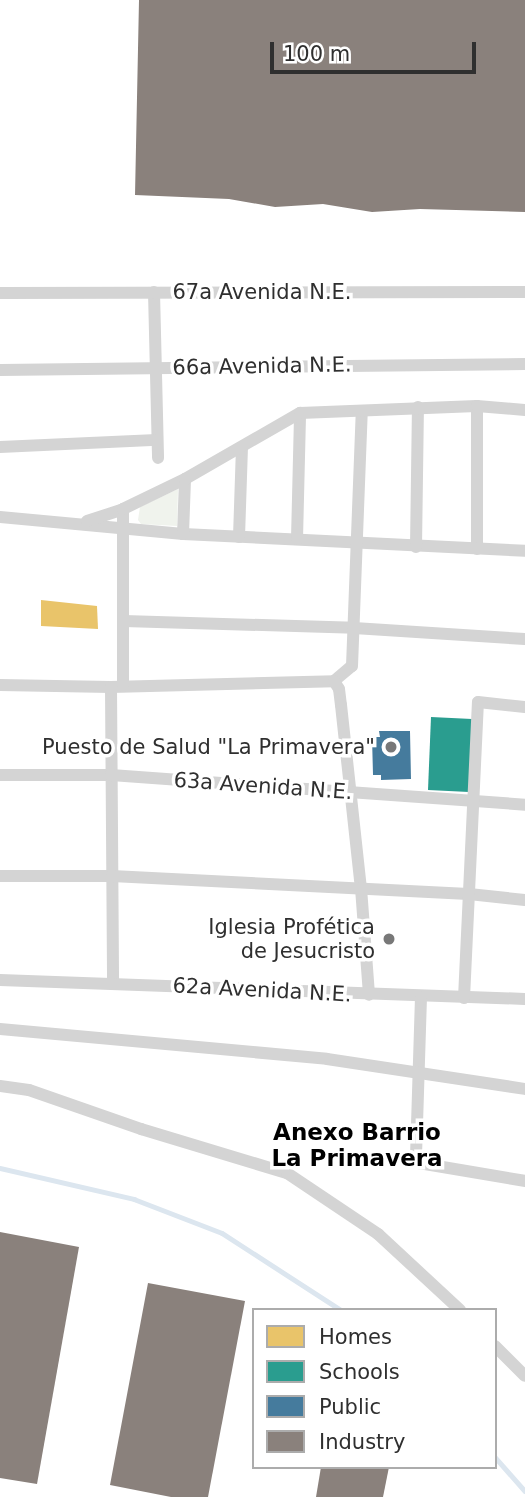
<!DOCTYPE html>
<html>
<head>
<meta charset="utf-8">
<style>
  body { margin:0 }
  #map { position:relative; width:525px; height:1497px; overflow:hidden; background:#fff; font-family:"DejaVu Sans",sans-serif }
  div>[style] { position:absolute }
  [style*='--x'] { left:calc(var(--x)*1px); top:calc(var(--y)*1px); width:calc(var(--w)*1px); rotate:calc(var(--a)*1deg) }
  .green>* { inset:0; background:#f0f3ed }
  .homes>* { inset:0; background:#e9c46a }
  .schools>* { inset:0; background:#2a9d8f }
  .public>* { inset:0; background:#457b9d }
  .industry>* { inset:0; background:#8a817c }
  .stream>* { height:4.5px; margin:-2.25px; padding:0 2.25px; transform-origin:2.25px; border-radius:2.25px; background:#dce6ef }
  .street>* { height:12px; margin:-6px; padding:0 6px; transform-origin:6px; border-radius:6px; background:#d4d4d4 }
  .dots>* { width:19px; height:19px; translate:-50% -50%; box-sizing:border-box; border:4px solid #fff; border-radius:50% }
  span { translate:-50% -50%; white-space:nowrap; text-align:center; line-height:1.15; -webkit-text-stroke:7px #fff; paint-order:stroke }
  .street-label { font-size:21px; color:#2f2f2f }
  .poi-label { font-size:21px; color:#2f2f2f }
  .right { translate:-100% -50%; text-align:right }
  .neighbourhood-label { font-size:23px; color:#000; font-weight:700 }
  .legend { position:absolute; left:252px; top:1308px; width:245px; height:161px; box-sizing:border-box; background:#fff; border:2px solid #acacac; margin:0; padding:9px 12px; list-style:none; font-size:21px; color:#2f2f2f }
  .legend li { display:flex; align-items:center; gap:14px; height:35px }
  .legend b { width:35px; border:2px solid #acacac }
  .scale { position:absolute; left:270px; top:42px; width:206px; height:32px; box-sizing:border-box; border:4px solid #2f2f2f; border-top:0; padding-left:9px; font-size:21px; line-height:24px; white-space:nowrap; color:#2f2f2f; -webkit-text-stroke:5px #fff; paint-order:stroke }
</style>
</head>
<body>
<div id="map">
  <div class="green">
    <i style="clip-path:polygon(178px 489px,177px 526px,141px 524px,138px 520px,140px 507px)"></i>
  </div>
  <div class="homes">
    <i style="clip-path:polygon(41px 600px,97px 606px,98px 629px,41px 626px)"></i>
  </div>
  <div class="schools">
    <i style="clip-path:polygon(431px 717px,472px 719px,469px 792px,428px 790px)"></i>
  </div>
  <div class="public">
    <i style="clip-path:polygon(379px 731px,410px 731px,411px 779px,381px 780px,381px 775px,373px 775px,372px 737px,380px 737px)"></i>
  </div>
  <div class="industry">
    <i style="clip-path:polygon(139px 0,525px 0,525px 212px,420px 209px,372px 212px,323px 204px,275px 207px,229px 199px,135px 195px)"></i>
    <i style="clip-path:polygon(0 1232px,79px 1247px,37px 1484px,0 1478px)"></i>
    <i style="clip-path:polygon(148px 1283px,245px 1301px,208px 1497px,171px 1497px,110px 1485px)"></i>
    <i style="clip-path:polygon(321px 1467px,389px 1467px,383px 1497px,316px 1497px)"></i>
  </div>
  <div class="stream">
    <i style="--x:0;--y:1168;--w:138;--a:13"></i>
    <i style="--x:134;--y:1199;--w:94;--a:21.1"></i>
    <i style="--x:222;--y:1233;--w:142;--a:32.9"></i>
    <i style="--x:495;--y:1457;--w:45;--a:48.6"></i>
  </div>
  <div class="street">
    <i style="--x:154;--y:292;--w:166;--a:88.6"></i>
    <i style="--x:0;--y:293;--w:525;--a:-0.11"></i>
    <i style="--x:0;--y:370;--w:525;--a:-0.65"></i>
    <i style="--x:477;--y:406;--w:143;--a:90"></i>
    <i style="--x:0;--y:447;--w:157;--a:-2.6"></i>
    <i style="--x:0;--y:517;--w:184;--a:5.3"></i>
    <i style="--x:183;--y:534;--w:342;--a:2.8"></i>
    <i style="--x:87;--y:521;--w:38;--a:-18"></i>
    <i style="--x:183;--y:534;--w:55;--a:-87.9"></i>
    <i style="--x:239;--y:537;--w:89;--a:-88.1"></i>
    <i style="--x:297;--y:539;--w:126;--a:-88.6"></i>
    <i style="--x:416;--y:547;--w:140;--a:-89.2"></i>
    <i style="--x:124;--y:621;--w:230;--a:1.7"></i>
    <i style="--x:354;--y:628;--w:171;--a:3.7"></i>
    <i style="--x:334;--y:681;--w:23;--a:-40"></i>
    <i style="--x:352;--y:666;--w:255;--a:-87.8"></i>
    <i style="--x:0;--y:685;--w:111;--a:1"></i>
    <i style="--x:111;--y:687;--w:223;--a:-1.5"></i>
    <i style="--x:334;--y:681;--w:9;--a:58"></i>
    <i style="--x:339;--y:689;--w:16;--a:83"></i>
    <i style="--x:341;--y:705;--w:184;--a:83.8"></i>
    <i style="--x:361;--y:888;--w:107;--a:85.7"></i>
    <i style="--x:123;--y:686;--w:177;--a:-90"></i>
    <i style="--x:123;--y:509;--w:69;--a:-25.8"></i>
    <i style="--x:185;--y:479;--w:133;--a:-29.9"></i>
    <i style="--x:300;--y:413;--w:177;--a:-2.3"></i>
    <i style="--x:477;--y:406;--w:48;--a:4.8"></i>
    <i style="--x:111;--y:687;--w:295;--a:89.6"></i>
    <i style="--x:0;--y:775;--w:111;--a:0"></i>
    <i style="--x:111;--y:775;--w:415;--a:4.1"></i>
    <i style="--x:0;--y:876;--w:112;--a:0"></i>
    <i style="--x:112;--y:876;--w:357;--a:2.9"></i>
    <i style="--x:469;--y:894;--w:56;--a:6.1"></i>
    <i style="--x:0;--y:980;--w:525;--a:2.07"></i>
    <i style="--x:421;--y:997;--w:160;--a:91.8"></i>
    <i style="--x:416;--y:1157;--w:7;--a:63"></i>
    <i style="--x:419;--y:1163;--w:108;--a:9.6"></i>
    <i style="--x:464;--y:998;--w:296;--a:-87.3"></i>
    <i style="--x:478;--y:702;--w:47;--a:6.1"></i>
    <i style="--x:0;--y:1029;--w:328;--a:5.2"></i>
    <i style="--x:327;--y:1059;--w:200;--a:8.6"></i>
    <i style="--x:0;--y:1086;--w:29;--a:8"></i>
    <i style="--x:29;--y:1090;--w:119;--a:19.2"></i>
    <i style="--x:141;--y:1129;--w:152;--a:16.8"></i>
    <i style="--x:287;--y:1173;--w:110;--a:33.8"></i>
    <i style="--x:378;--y:1234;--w:112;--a:42.8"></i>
    <i style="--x:495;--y:1346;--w:42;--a:45"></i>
  </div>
  <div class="dots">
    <i style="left:391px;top:747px;background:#787878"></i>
    <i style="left:389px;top:939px;background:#787878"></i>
  </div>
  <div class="street-label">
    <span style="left:262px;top:292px">67a Avenida N.E.</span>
    <span style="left:262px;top:366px;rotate:-1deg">66a Avenida N.E.</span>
    <span style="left:263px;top:786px;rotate:4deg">63a Avenida N.E.</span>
    <span style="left:262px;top:990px;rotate:3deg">62a Avenida N.E.</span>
  </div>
  <div class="poi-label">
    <span class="right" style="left:375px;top:747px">Puesto de Salud "La Primavera"</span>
    <span class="right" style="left:375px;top:939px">Iglesia Profética<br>de Jesucristo</span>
  </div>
  <div class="neighbourhood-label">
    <span style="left:357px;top:1145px">Anexo Barrio<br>La Primavera</span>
  </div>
  <ul class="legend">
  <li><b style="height:19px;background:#e9c46a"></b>Homes</li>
  <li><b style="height:19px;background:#2a9d8f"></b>Schools</li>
  <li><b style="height:19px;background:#457b9d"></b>Public</li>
  <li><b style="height:19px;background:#8a817c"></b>Industry</li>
  </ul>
  <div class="scale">100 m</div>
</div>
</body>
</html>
